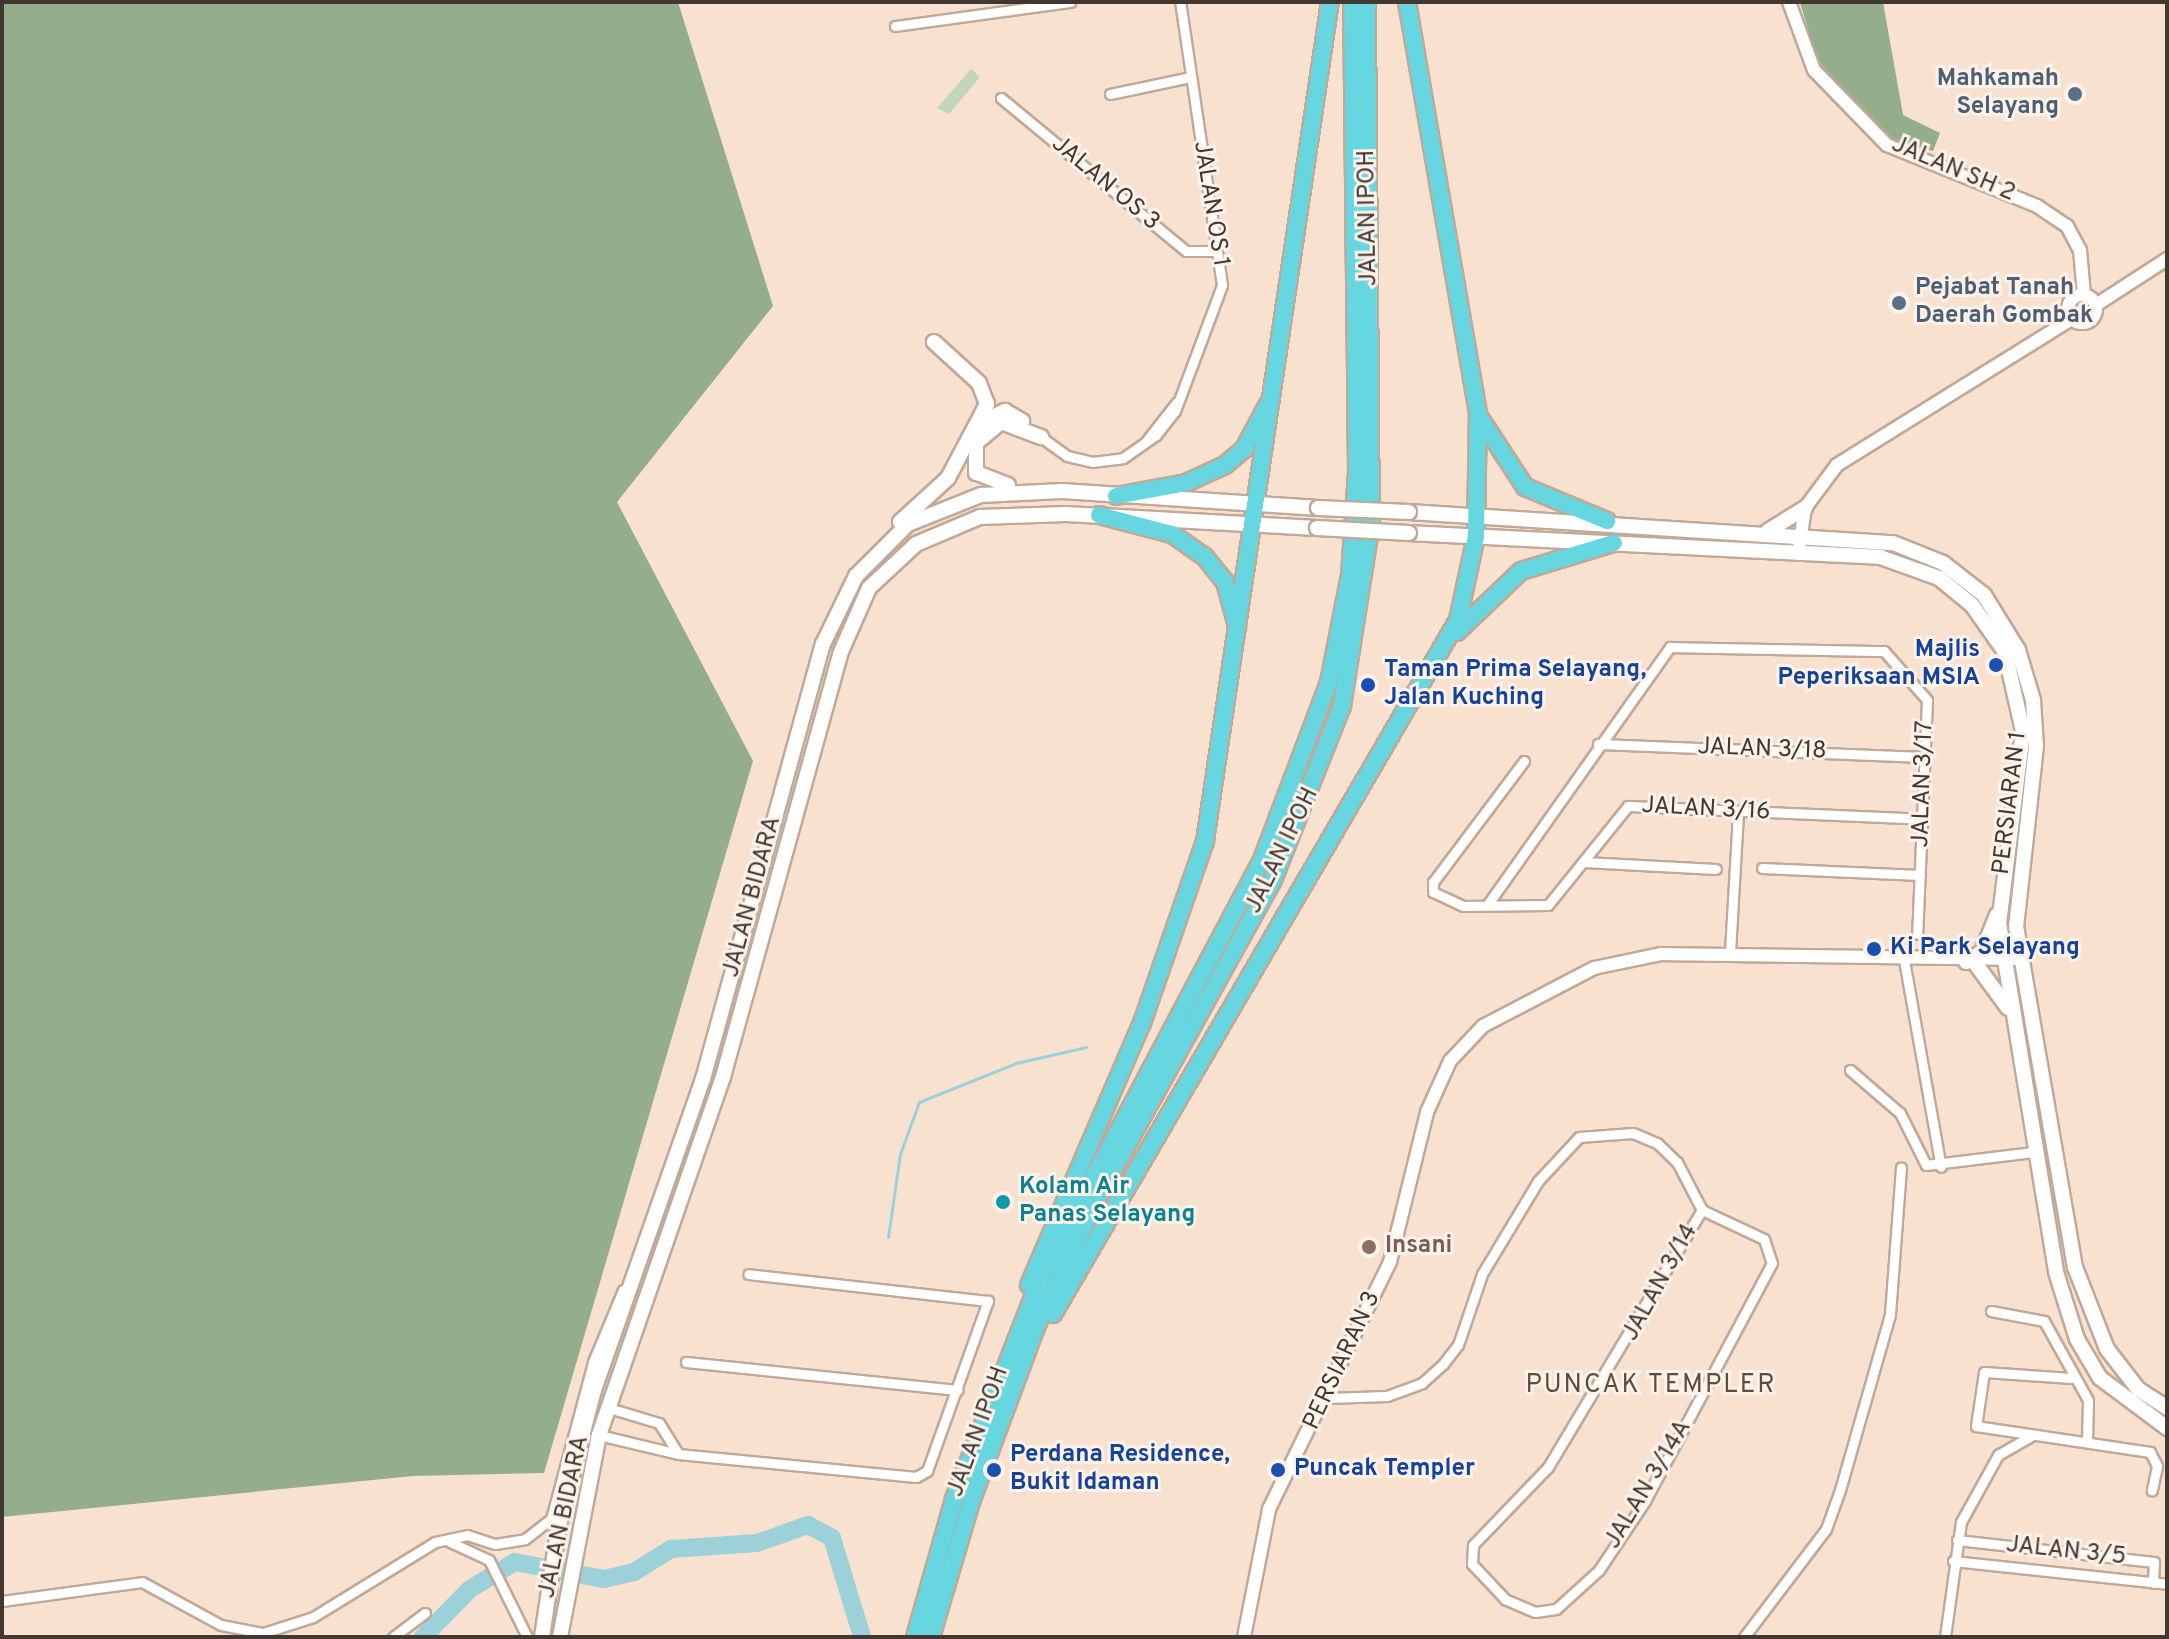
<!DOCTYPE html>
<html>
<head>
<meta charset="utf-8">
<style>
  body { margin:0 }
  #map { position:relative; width:2169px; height:1639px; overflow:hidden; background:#f9e1d0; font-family:Overpass,sans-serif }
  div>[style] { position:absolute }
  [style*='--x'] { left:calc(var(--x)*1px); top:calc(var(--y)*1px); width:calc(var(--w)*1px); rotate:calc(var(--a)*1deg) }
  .green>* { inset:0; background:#c1d7bb }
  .forest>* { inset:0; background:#94ae8c }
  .stream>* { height:3px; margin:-1.5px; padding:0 1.5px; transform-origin:1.5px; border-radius:1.5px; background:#9cd1da }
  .river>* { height:18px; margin:-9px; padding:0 9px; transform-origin:9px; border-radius:9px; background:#9cd1da }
  .roads { filter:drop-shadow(2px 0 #c0a998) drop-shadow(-2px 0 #c0a998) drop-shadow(0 2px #c0a998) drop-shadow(0 -2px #c0a998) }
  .minor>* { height:9px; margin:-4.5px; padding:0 4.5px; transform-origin:4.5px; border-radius:4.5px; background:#fff }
  .tertiary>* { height:12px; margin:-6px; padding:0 6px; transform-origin:6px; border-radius:6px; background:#fff }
  .tertiary>.ring { margin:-6px; padding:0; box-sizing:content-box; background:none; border:12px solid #fff; border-radius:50% }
  .secondary>* { height:14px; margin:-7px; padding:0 7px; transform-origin:7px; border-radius:7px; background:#fff }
  .trunk>* { height:16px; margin:-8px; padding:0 8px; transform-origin:8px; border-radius:8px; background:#66d6e0 }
  .bridges { filter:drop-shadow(2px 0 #c0a998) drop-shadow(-2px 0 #c0a998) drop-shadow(0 2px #c0a998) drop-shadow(0 -2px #c0a998) }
  .secondary-bridge>* { height:14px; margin:-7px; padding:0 7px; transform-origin:7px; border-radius:7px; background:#fff }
  .dots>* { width:22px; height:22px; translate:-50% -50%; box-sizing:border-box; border:4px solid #fbf2ea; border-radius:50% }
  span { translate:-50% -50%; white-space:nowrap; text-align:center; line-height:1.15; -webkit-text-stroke:6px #fbf2ea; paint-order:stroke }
  .service-label { font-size:24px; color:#4e5e75; font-weight:700 }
  .right { translate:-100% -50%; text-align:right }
  .left { translate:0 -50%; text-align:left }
  .street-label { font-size:24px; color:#423831 }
  .transit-label { font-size:24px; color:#164399; font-weight:700 }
  .culture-label { font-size:24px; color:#0d838f; font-weight:700 }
  .education-label { font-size:24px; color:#785e54; font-weight:700 }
  .neighbourhood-label { font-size:26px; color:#604c3d; letter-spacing:2px }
  .frame { position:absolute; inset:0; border:4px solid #423831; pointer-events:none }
</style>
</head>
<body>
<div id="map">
  <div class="green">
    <i style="clip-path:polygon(971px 69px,980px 77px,949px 114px,937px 108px)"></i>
  </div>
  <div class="forest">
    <i style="clip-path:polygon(2px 2px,678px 2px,773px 306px,617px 502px,753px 761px,544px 1473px,413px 1476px,2px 1517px)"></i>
    <i style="clip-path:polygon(1800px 2px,1883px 2px,1903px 115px,1940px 133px,1933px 151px,1896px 142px,1849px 98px,1816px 58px)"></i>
  </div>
  <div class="stream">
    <i style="--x:888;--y:1237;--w:84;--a:-81.8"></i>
    <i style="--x:900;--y:1154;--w:55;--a:-69.9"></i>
    <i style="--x:919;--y:1102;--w:105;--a:-21.9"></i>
    <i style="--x:1016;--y:1063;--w:72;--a:-12.9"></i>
  </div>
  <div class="river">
    <i style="--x:423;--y:1637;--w:67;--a:-45.6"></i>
    <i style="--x:470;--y:1589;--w:52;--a:-31"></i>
    <i style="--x:515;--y:1562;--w:91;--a:10.8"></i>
    <i style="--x:604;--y:1579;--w:31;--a:-13"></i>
    <i style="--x:634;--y:1572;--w:44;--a:-31.9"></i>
    <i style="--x:671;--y:1549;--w:86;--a:-4"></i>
    <i style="--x:757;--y:1543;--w:54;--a:-19.4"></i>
    <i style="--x:808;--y:1525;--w:27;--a:28"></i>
    <i style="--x:832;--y:1538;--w:103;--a:73.1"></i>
  </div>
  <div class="roads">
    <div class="minor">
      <i style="--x:895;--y:26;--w:177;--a:-7.8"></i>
      <i style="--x:1110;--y:94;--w:83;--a:-11.9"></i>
      <i style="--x:1001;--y:98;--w:240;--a:39.6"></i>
      <i style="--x:1186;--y:251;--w:30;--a:0"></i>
      <i style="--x:1041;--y:437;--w:32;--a:36"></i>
      <i style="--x:1067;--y:456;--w:26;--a:13"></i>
      <i style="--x:1092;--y:462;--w:31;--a:-7"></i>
      <i style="--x:1123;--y:458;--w:40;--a:-34.9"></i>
      <i style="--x:1156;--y:435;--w:31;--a:-52"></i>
      <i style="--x:1175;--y:411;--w:134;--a:-69.5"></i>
      <i style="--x:1222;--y:285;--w:286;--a:-98.4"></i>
      <i style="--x:1147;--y:440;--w:48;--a:-51.7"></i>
      <i style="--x:1598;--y:744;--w:327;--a:2.3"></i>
      <i style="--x:1524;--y:761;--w:151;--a:126.9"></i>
      <i style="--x:1433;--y:882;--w:10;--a:90"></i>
      <i style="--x:1433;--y:892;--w:33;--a:25"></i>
      <i style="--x:1463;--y:906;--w:85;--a:-0.7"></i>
      <i style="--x:1548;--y:905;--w:127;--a:-51.1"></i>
      <i style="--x:1628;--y:806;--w:296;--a:2.5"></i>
      <i style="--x:1584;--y:862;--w:132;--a:3"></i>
      <i style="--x:1762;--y:868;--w:158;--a:2.5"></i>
      <i style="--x:1488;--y:904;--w:315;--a:-54.7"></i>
      <i style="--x:1670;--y:647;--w:214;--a:1.1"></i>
      <i style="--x:1884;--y:651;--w:65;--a:48.7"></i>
      <i style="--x:1927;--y:700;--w:234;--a:92.4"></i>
      <i style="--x:1730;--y:952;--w:140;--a:-86.7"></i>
      <i style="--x:1904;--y:960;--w:210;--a:79.9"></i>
      <i style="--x:1850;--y:1070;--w:66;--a:40.7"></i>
      <i style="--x:1900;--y:1113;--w:58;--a:63.4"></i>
      <i style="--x:1926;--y:1165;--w:108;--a:-6.9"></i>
      <i style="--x:1702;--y:1210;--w:68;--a:25.1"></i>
      <i style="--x:1764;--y:1239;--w:25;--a:72"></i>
      <i style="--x:1772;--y:1263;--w:270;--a:118.1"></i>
      <i style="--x:1645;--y:1501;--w:83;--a:123.7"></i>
      <i style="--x:1599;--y:1570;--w:58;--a:137.8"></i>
      <i style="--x:1556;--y:1609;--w:21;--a:172"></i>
      <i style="--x:1535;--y:1612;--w:33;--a:-157"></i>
      <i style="--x:1505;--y:1599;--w:48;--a:-133.3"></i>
      <i style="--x:1472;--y:1564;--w:19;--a:-87"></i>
      <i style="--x:1473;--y:1545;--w:108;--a:-46.1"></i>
      <i style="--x:1548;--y:1467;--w:300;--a:-59.1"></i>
      <i style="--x:1991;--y:1311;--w:54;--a:10.7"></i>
      <i style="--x:2044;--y:1321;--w:90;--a:60.9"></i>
      <i style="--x:2088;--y:1400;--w:42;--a:91.4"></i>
      <i style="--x:686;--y:1362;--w:273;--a:5.9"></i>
      <i style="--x:2071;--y:1378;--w:87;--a:-176.1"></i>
      <i style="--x:1984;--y:1372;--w:55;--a:98.4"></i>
      <i style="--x:1976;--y:1426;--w:176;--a:8.5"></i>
      <i style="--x:2150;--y:1452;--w:16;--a:63"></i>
      <i style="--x:2157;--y:1466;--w:25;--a:102"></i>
      <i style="--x:1327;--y:1398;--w:60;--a:-1.9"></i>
      <i style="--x:1387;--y:1396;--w:37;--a:-20"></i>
      <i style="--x:1422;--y:1383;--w:28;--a:-42"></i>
      <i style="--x:1443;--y:1364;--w:24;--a:-52"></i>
      <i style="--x:1458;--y:1345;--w:75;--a:-71.3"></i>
      <i style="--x:1482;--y:1274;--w:109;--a:-58.9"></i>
      <i style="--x:1538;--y:1181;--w:60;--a:-47"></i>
      <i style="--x:1579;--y:1137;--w:54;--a:-4.2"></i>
      <i style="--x:1633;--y:1133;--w:26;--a:23"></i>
      <i style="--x:1657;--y:1143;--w:28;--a:44"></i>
      <i style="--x:1677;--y:1162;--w:54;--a:62.5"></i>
      <i style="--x:609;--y:1408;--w:52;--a:16.7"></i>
      <i style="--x:659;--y:1423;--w:36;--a:58"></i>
      <i style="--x:599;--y:1435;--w:81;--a:13.5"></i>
      <i style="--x:678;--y:1454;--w:239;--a:5.5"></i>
      <i style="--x:916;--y:1477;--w:13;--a:-29"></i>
      <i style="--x:927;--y:1471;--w:181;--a:-70.3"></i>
      <i style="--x:988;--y:1301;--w:241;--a:-173.6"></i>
      <i style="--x:1957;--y:1540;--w:198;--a:6.4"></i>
      <i style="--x:2154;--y:1562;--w:21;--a:93"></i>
      <i style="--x:450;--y:1542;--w:43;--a:24.8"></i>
      <i style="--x:489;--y:1560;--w:86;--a:63.7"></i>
      <i style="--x:1953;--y:1561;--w:215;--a:6.1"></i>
      <i style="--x:2;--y:1601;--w:141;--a:-7.7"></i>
      <i style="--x:142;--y:1582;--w:90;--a:28.6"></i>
      <i style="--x:221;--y:1625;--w:43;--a:10.8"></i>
      <i style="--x:263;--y:1633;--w:52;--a:-17.7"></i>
      <i style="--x:313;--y:1617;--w:143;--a:-31.6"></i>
      <i style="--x:435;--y:1542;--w:33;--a:-12"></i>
      <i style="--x:467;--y:1535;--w:29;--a:18"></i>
      <i style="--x:495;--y:1544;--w:30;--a:-9"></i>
      <i style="--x:525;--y:1539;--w:33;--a:-38"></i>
      <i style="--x:551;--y:1519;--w:163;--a:-75"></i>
      <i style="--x:593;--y:1362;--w:78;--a:-67.4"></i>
      <i style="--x:393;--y:1637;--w:40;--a:-37"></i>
      <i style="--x:1744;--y:1637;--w:136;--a:-52.8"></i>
      <i style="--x:1826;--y:1529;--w:41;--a:-70.3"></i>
      <i style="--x:1840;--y:1490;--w:183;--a:-74.1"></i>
      <i style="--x:1890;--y:1314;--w:147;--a:-85.7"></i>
      <i style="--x:1945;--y:1637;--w:116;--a:-82.1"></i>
      <i style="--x:1961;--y:1522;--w:77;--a:-61.1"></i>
      <i style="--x:1998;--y:1455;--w:39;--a:-30"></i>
    </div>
    <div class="tertiary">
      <i style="--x:1789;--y:2;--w:72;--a:69.8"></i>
      <i style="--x:1814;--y:70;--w:105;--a:45.8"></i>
      <i style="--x:1887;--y:145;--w:162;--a:22.1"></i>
      <i style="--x:2037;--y:206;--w:36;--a:34"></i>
      <i style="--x:2067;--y:226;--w:27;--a:62"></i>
      <i style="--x:2080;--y:250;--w:45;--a:84.9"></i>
      <i class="ring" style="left:2068px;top:295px;width:16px;height:16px"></i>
      <i style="--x:2096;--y:305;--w:85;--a:-32.9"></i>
      <i style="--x:1798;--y:554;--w:47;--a:-81.3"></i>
      <i style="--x:1805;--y:508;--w:54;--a:-53.3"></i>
      <i style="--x:1837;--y:465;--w:277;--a:-31.9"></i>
      <i style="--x:1244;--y:1637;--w:130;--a:-78.9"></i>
      <i style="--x:1269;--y:1509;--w:275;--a:-63.9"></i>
      <i style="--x:1390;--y:1262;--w:154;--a:-76.1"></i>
      <i style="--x:1427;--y:1112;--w:56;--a:-65.7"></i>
      <i style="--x:1450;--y:1061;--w:48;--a:-46.7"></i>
      <i style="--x:1483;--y:1026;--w:125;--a:-27.6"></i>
      <i style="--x:1594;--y:968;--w:68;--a:-11.8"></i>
      <i style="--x:1661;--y:954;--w:357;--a:0.8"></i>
    </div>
    <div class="secondary">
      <i style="--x:981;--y:423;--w:27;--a:-27"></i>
      <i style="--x:1005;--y:411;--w:20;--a:30"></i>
      <i style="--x:1008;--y:485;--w:34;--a:-159"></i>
      <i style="--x:976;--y:473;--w:30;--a:-90"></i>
      <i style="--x:976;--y:443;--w:33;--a:-40"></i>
      <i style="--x:1001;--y:422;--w:43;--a:20.6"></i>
      <i style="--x:1409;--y:512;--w:485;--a:3.7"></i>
      <i style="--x:1893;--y:543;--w:54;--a:21.8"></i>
      <i style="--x:1943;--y:563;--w:52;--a:38"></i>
      <i style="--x:1984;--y:595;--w:65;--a:58.3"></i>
      <i style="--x:2018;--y:650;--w:52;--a:73.3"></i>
      <i style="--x:2033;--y:700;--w:46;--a:86.3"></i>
      <i style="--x:2036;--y:746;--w:181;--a:96.3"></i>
      <i style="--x:2016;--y:926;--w:346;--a:80.2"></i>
      <i style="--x:2075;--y:1267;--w:88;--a:68.7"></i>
      <i style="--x:2107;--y:1349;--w:51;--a:52.2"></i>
      <i style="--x:2138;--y:1389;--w:35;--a:33"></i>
      <i style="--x:900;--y:522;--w:65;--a:-42.5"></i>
      <i style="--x:948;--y:478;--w:84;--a:-62.2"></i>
      <i style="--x:987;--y:404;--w:22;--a:-111"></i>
      <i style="--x:979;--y:383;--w:61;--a:-137.7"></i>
      <i style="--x:1768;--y:531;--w:44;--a:-31.9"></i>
      <i style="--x:1409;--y:533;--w:472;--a:2.9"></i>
      <i style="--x:1880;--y:557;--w:63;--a:19.6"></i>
      <i style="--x:1939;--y:578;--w:43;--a:39.3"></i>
      <i style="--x:1972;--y:605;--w:57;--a:54.9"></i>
      <i style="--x:2005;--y:652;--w:81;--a:77.2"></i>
      <i style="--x:2023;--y:731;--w:193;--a:97.1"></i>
      <i style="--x:1999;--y:923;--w:354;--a:80.7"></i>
      <i style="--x:2056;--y:1272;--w:70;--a:72.6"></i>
      <i style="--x:2077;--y:1339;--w:45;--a:59.5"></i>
      <i style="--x:2100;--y:1378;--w:84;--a:36.7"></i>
      <i style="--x:1966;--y:962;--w:19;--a:-32"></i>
      <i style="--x:1982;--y:952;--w:40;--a:-68"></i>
      <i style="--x:1975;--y:963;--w:56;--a:53.7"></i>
      <i style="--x:542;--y:1637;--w:113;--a:-81.4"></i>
      <i style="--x:559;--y:1525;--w:139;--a:-75.5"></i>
      <i style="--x:594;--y:1390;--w:330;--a:-70.7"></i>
      <i style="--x:703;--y:1079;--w:451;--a:-74.6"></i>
      <i style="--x:823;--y:644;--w:76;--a:-64.1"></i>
      <i style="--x:856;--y:576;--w:74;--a:-45"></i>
      <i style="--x:908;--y:524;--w:79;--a:-21.7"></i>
      <i style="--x:981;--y:495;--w:81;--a:-2.8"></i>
      <i style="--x:1062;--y:491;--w:257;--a:3.8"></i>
      <i style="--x:560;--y:1637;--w:206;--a:-79.1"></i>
      <i style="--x:599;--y:1435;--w:379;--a:-70.9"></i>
      <i style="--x:723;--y:1077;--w:439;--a:-74.5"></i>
      <i style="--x:840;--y:654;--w:72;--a:-66.3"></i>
      <i style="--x:869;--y:588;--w:64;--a:-43.1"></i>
      <i style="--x:916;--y:544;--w:69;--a:-22.9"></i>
      <i style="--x:980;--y:517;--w:86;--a:-2"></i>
      <i style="--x:1066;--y:514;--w:251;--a:3.2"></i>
    </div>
    <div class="trunk">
      <i style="--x:1480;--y:418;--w:82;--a:56.9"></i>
      <i style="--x:1525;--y:487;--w:89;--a:22.5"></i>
      <i style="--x:1116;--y:496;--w:71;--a:-10.5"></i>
      <i style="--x:1186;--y:483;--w:43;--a:-24.8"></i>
      <i style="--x:1225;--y:465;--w:25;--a:-40"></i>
      <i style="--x:1244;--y:449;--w:51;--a:-61.9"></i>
      <i style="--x:1099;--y:515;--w:75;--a:14.6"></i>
      <i style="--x:1172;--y:534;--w:39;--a:35"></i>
      <i style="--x:1204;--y:556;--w:33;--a:51"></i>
      <i style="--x:1225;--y:582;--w:46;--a:74.7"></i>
      <i style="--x:1457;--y:632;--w:88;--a:-43.6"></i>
      <i style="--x:1521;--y:571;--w:97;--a:-16.8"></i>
      <i style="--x:1029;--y:1285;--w:285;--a:-66.7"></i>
      <i style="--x:1142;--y:1023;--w:193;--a:-70.9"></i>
      <i style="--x:1205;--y:841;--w:848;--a:-81.53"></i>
      <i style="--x:1053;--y:1314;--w:804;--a:-59.73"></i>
      <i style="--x:1458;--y:620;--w:86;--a:-77.9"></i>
      <i style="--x:1476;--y:536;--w:123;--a:-89.1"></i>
      <i style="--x:1478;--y:413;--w:417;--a:-99.8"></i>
      <i style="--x:915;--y:1637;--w:143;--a:-74.2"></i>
      <i style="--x:954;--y:1499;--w:238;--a:-68.6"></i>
      <i style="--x:1041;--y:1277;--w:475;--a:-62.1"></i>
      <i style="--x:1263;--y:857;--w:187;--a:-69.3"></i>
      <i style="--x:1329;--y:682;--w:109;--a:-78.9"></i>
      <i style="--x:1350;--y:575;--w:104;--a:-86.1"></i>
      <i style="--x:1357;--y:471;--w:469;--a:-90.6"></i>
      <i style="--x:931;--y:1637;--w:141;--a:-73.5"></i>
      <i style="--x:971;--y:1502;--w:187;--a:-69.6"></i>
      <i style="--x:1036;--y:1327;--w:134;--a:-64.8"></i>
      <i style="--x:1093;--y:1206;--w:372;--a:-61.1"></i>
      <i style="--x:1273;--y:880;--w:187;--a:-68.4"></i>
      <i style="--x:1342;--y:706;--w:185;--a:-81"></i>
      <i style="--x:1371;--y:523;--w:521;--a:-90.44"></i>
    </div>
  </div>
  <div class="bridges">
    <div class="secondary-bridge">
      <i style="--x:1318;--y:508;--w:91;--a:2.5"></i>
      <i style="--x:1317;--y:528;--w:92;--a:3.1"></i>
    </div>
  </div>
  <div class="dots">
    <i style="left:2075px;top:94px;background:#5c6f8a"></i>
    <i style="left:1899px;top:303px;background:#5c6f8a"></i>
    <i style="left:1996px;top:665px;background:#1a4fb4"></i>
    <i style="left:1368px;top:685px;background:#1a4fb4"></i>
    <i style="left:1874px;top:949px;background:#1a4fb4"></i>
    <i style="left:1003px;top:1202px;background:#0f9aa8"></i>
    <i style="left:1369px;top:1247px;background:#8d6e63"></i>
    <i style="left:994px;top:1470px;background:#1a4fb4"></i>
    <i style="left:1278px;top:1470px;background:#1a4fb4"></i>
  </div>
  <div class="service-label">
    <span class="right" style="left:2059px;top:94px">Mahkamah<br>Selayang</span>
    <span class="left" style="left:1915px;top:303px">Pejabat Tanah<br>Daerah Gombak</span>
  </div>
  <div class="street-label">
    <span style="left:1953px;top:170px;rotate:23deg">JALAN SH 2</span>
    <span style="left:1105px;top:184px;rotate:40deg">JALAN OS 3</span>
    <span style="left:1210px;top:204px;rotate:81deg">JALAN OS 1</span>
    <span style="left:1369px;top:218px;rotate:-91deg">JALAN IPOH</span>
    <span style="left:1762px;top:750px;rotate:2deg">JALAN 3/18</span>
    <span style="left:1924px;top:784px;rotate:-88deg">JALAN 3/17</span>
    <span style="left:2011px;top:803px;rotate:-83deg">PERSIARAN 1</span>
    <span style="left:1706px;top:810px;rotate:3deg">JALAN 3/16</span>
    <span style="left:1283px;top:851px;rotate:-64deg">JALAN IPOH</span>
    <span style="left:753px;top:897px;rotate:-75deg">JALAN BIDARA</span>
    <span style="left:1661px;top:1283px;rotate:-61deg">JALAN 3/14</span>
    <span style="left:1343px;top:1361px;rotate:-65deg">PERSIARAN 3</span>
    <span style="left:979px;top:1432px;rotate:-70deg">JALAN IPOH</span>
    <span style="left:1649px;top:1485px;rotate:-59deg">JALAN 3/14A</span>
    <span style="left:565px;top:1517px;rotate:-78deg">JALAN BIDARA</span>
    <span style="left:2066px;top:1552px;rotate:6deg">JALAN 3/5</span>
  </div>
  <div class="transit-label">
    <span class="right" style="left:1980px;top:665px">Majlis<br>Peperiksaan MSIA</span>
    <span class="left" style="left:1384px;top:685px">Taman Prima Selayang,<br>Jalan Kuching</span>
    <span class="left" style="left:1890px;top:949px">Ki Park Selayang</span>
    <span class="left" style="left:1010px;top:1470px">Perdana Residence,<br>Bukit Idaman</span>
    <span class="left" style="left:1294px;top:1470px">Puncak Templer</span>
  </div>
  <div class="culture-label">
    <span class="left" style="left:1019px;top:1202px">Kolam Air<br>Panas Selayang</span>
  </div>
  <div class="education-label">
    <span class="left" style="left:1385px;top:1247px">Insani</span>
  </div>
  <div class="neighbourhood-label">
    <span style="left:1651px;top:1386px">PUNCAK TEMPLER</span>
  </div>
  <div class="frame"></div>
</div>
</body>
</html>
